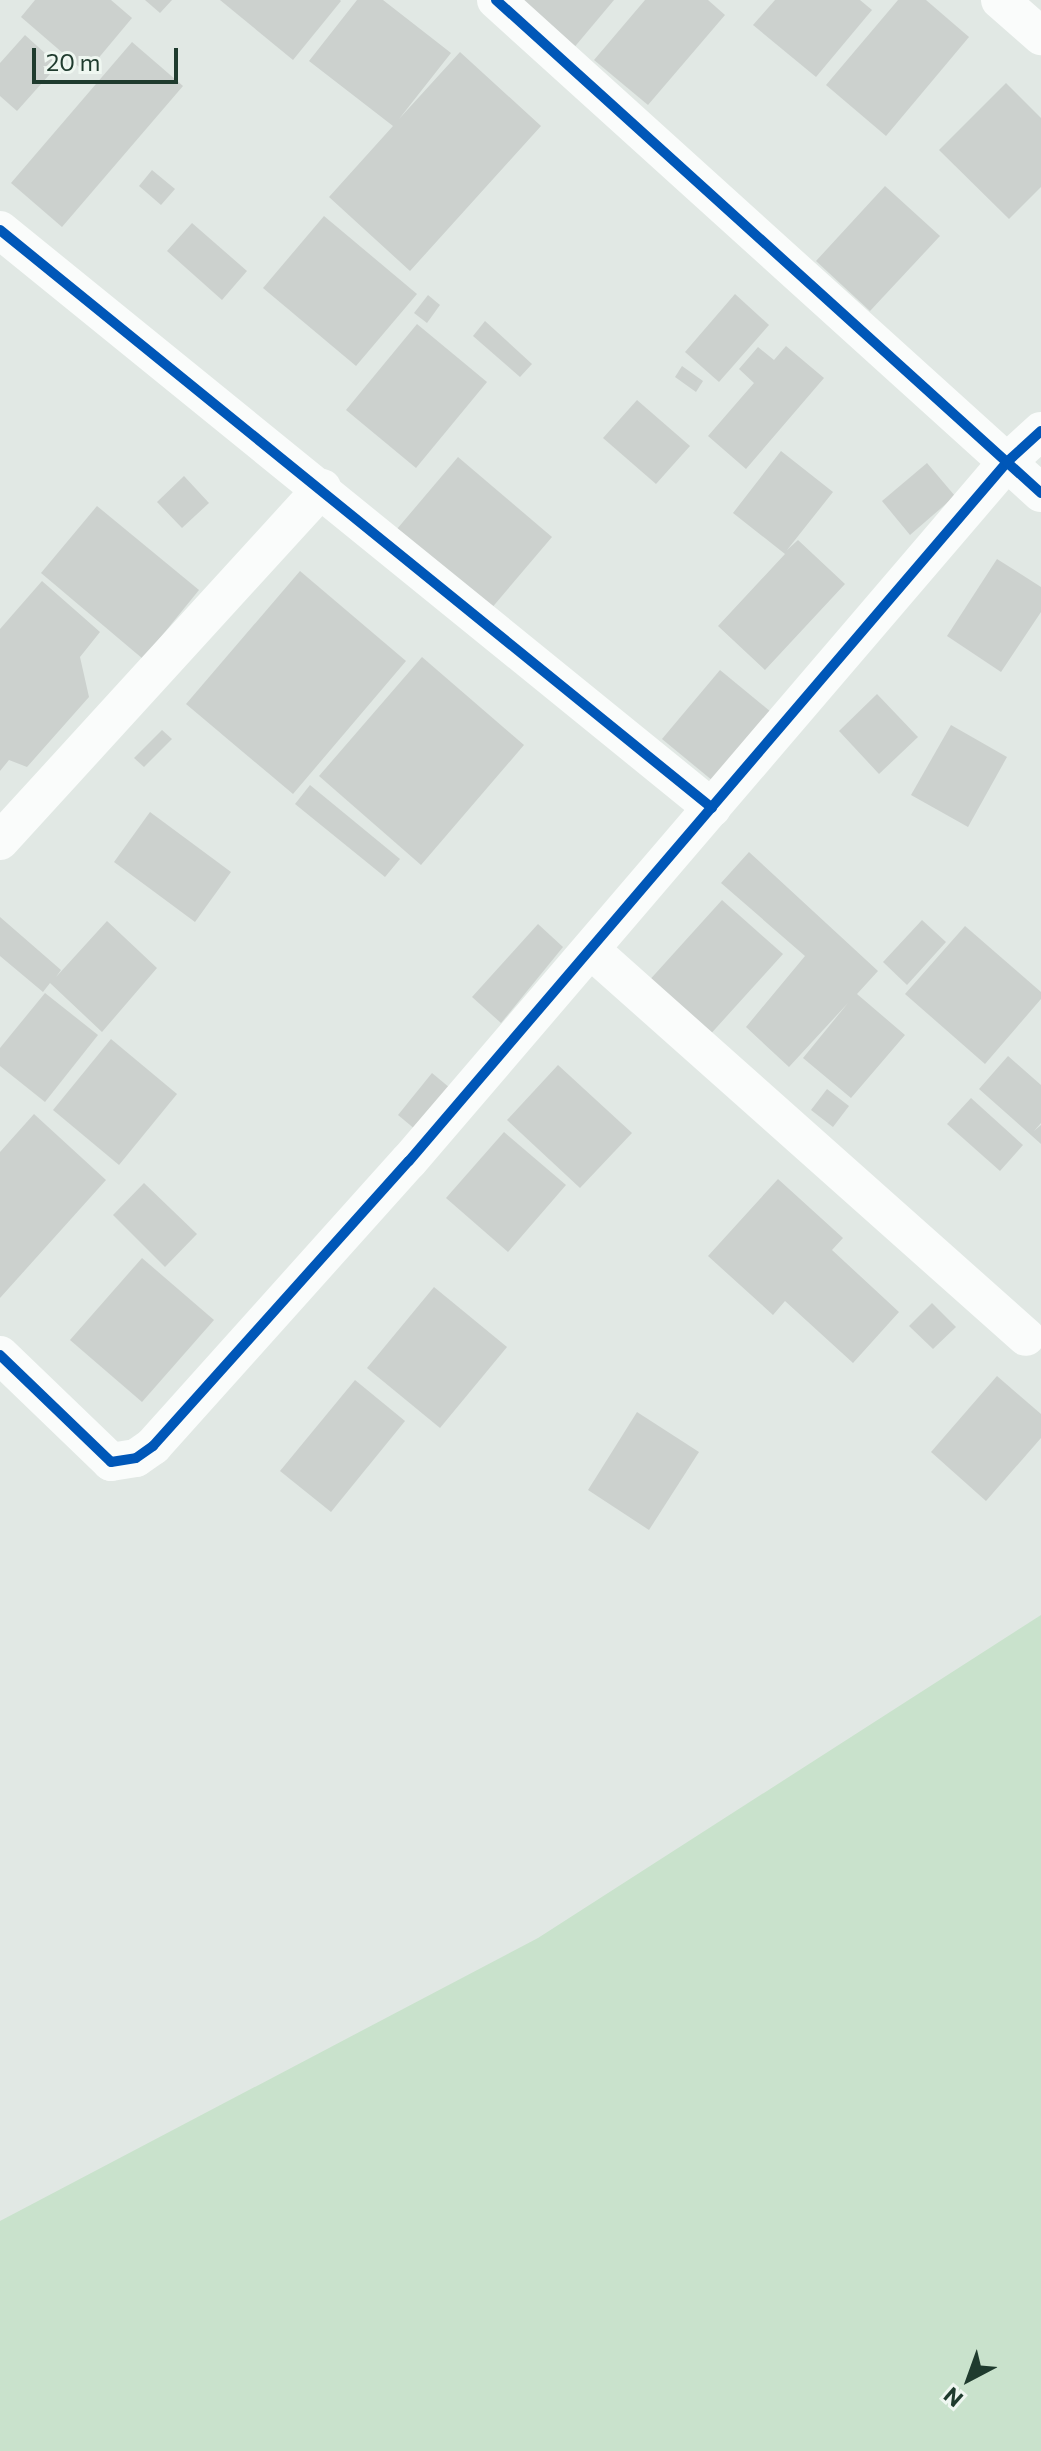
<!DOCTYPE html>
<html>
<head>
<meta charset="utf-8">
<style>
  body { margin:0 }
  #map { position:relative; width:1041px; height:2451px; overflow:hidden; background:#e1e8e4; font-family:Commissioner,sans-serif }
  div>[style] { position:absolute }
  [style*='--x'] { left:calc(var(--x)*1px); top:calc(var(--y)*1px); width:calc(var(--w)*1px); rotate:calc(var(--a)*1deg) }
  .green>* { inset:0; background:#c9e2cc }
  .building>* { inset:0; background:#ccd1ce }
  .minor>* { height:38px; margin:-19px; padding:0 19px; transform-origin:19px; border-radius:19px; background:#fafcfb }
  .cycleway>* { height:10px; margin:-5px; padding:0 5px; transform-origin:5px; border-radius:5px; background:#0057b8 }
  span { translate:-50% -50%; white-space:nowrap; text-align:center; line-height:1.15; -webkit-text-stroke:8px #eff7f1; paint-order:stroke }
  .north { position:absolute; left:929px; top:2339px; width:80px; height:80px; -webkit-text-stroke:6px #eff7f1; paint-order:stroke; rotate:221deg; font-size:22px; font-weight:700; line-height:32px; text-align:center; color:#1f3b2e }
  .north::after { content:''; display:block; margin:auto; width:28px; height:36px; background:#1f3b2e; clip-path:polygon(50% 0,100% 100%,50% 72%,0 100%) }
  .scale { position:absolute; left:32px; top:48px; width:146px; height:36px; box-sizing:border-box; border:4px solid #1f3b2e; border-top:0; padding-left:10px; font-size:24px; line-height:28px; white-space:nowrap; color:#1f3b2e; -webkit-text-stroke:6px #eff7f1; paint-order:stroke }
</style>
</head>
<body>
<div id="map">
  <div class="green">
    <i style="clip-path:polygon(1041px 1615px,1041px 2451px,0 2451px,0 2221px,538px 1938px)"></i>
  </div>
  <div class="building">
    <i style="clip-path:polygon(35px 0,111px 0,132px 18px,86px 73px,21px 17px)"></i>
    <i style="clip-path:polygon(145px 0,172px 0,160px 13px)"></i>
    <i style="clip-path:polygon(220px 0,340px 0,341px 1px,293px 60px)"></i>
    <i style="clip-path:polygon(357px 0,383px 0,451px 53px,399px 119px,460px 52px,541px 126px,410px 271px,329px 197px,393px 126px,309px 61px)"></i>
    <i style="clip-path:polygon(513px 0,614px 0,572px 50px)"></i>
    <i style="clip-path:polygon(645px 0,708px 0,725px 15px,648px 105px,594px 60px)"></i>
    <i style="clip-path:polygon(775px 0,860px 0,872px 10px,816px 77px,753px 25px)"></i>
    <i style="clip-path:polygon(898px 0,926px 0,969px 37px,886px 136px,826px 85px)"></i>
    <i style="clip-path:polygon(25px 35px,58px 65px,17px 111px,0 96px,0 63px)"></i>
    <i style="clip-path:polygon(132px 42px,183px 86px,62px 227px,11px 183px)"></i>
    <i style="clip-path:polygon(1006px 83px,1041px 118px,1041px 187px,1009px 219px,939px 150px)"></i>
    <i style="clip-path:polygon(152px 170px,175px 189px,161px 205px,139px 186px)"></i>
    <i style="clip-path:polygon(885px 186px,940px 236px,870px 311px,816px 261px)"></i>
    <i style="clip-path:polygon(324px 216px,417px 294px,356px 366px,263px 288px)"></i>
    <i style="clip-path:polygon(192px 223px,247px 271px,222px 300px,167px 251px)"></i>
    <i style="clip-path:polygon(735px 294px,769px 325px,719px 382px,685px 352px)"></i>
    <i style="clip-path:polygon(428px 295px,440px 305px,427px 323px,414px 313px)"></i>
    <i style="clip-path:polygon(485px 321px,532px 364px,520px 377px,473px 336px)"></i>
    <i style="clip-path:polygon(417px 324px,487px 382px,416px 468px,346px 410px)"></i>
    <i style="clip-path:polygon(786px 346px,824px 378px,746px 469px,708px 436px,754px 383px,739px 369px,758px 347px,774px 360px)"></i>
    <i style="clip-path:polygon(682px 366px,703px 381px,696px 392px,675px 377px)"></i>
    <i style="clip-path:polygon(637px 400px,690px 446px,656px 484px,603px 438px)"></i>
    <i style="clip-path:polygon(781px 451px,833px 492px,787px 550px,798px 540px,845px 584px,765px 670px,718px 626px,785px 554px,733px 513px)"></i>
    <i style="clip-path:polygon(458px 457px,552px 537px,490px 610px,397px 529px)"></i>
    <i style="clip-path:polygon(927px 463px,955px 496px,910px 535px,882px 501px)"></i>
    <i style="clip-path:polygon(184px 476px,209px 503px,182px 528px,157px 502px)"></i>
    <i style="clip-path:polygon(97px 506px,199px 590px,143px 659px,41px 573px)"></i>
    <i style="clip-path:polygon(997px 559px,1041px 587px,1041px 612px,1001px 672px,947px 636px)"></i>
    <i style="clip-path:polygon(300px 571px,406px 661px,293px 794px,186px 704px)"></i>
    <i style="clip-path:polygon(42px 581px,100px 632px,80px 657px,89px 697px,27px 767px,9px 760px,0 771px,0 629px)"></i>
    <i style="clip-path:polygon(422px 657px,524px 745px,421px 865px,319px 776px)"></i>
    <i style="clip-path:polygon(720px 670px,771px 712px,713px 781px,662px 739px)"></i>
    <i style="clip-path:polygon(877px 694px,918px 737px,879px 774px,839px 731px)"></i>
    <i style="clip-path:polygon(951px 725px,1007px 757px,968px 827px,911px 795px)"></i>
    <i style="clip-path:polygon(162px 730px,172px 739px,144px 767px,134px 758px)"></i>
    <i style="clip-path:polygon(310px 785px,400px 859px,385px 877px,295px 804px)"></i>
    <i style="clip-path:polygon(150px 812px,231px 872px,195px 922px,114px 862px)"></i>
    <i style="clip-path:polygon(749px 852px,878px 971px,857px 994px,905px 1035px,851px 1098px,803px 1058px,848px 1003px,789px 1067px,746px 1027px,805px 956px,721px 883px)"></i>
    <i style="clip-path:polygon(722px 900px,783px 954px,707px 1038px,646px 984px)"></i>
    <i style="clip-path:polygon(0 917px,61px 970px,56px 977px,107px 921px,157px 968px,102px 1032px,50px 983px,43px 992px,0 956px)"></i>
    <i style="clip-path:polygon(922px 920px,946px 942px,907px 985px,883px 962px)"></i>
    <i style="clip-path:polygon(538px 924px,563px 947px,501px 1023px,472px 997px)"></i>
    <i style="clip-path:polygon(965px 926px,1041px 992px,1041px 999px,985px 1064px,905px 994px)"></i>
    <i style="clip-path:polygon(45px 993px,98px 1035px,45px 1102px,0 1066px,0 1048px)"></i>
    <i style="clip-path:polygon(111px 1039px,177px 1094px,119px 1165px,53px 1110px)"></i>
    <i style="clip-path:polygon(1008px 1056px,1041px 1085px,1041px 1123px,1034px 1131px,1041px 1125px,1041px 1144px,979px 1089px)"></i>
    <i style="clip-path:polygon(558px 1065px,632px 1133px,580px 1188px,507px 1120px)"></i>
    <i style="clip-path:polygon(432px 1073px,462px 1098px,428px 1140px,398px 1115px)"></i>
    <i style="clip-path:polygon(827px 1089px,849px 1106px,833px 1127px,811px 1110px)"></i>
    <i style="clip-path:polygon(971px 1098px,1023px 1145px,1000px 1171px,947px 1124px)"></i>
    <i style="clip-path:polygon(34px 1114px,106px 1180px,0 1298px,0 1152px)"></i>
    <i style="clip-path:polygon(504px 1132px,566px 1185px,508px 1252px,446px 1198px)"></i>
    <i style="clip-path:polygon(778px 1179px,843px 1238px,832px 1250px,899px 1312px,853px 1363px,785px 1301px,773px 1315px,708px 1256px)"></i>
    <i style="clip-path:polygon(144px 1183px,197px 1234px,165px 1267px,113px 1215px)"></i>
    <i style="clip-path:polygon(142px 1258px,214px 1320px,142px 1402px,70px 1340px)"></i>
    <i style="clip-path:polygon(434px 1287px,507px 1347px,440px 1428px,367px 1368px)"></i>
    <i style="clip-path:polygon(932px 1303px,956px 1327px,933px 1349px,909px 1326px)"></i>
    <i style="clip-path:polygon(997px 1376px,1041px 1414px,1041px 1438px,986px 1501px,931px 1452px)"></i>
    <i style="clip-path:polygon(355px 1380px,405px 1421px,331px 1512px,280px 1471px)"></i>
    <i style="clip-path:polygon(637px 1412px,699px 1452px,649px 1530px,588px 1490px)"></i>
  </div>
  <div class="minor">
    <i style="--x:496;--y:0;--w:735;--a:42.13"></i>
    <i style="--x:1000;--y:0;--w:55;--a:41.3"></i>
    <i style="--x:0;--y:230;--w:917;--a:39.07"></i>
    <i style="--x:0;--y:841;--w:478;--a:-47.6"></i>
    <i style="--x:591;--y:950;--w:582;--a:41.66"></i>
    <i style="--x:0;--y:1355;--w:154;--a:43.9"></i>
    <i style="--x:111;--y:1462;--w:25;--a:-9"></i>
    <i style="--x:136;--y:1458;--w:21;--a:-35"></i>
    <i style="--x:153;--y:1446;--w:383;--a:-48.1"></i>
    <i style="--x:409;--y:1161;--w:920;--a:-49.45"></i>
    <i style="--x:1007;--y:462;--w:46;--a:-42.4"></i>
  </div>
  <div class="cycleway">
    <i style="--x:496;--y:0;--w:735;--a:42.13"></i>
    <i style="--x:0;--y:230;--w:917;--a:39.07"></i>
    <i style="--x:0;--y:1355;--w:154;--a:43.9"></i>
    <i style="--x:111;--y:1462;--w:25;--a:-9"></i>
    <i style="--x:136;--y:1458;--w:21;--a:-35"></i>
    <i style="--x:153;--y:1446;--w:383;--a:-48.1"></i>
    <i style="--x:409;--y:1161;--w:920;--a:-49.45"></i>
    <i style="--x:1007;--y:462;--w:46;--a:-42.4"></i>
  </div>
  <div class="north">N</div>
  <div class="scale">20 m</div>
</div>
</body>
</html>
